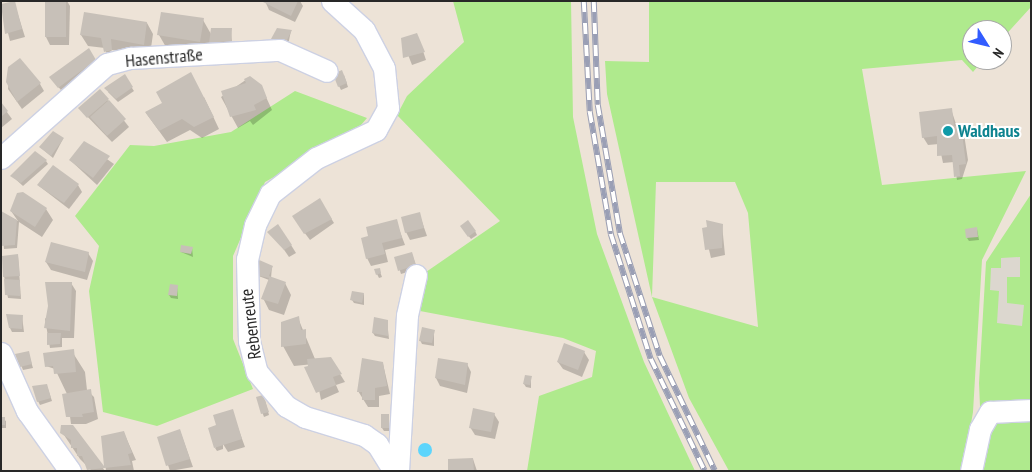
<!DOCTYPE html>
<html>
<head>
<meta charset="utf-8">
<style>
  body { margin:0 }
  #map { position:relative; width:1032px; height:472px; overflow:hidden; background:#ede3d7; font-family:"PT Sans Narrow",sans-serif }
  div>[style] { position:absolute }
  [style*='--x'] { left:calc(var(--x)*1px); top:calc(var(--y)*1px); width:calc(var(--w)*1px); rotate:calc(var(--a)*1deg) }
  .green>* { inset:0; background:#afea8d }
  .plaza>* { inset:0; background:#dcd7cf }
  .water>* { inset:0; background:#5dd5fc }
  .round { border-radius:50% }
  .shadow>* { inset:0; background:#0003 }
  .building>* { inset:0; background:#c7c0b8 }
  .roads { filter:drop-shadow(1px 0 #cdd1e3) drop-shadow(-1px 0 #cdd1e3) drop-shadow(0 1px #cdd1e3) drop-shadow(0 -1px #cdd1e3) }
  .minor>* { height:21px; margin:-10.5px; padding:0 10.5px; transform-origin:10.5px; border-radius:10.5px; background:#fff }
  .rail>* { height:5.5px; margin-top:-2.75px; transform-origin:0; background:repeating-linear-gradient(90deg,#fff 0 11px,#9a9fb5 0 22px); box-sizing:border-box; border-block:1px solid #9a9fb5 }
  .dots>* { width:14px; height:14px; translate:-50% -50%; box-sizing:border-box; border:2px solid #fff; border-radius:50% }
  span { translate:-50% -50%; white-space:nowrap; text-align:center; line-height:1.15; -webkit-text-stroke:4px #fff; paint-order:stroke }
  .street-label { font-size:18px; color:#282828 }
  .culture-label { font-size:18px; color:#0d838f; font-weight:700 }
  .left { translate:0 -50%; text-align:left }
  .frame { position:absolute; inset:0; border:2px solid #282828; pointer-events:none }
  .north { position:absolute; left:962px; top:20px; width:50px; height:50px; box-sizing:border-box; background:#fff; border:1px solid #a9a9a9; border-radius:50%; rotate:126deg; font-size:14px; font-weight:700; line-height:20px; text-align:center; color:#282828 }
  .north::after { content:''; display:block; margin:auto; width:18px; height:22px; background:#325cff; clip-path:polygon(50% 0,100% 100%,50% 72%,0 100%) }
</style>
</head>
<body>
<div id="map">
  <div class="green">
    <i style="clip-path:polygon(453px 1px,571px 1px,573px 117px,597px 234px,644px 362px,695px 471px,527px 471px,539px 396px,592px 377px,596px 351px,563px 338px,420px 311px,426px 272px,500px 221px,397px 115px,407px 96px,464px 42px)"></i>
    <i style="clip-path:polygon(evenodd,649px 1px,1031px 1px,1031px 7px,1002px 39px,1002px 30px,972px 30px,972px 60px,983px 60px,973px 72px,962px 60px,862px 69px,882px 185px,1026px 171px,982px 260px,973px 412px,963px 471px,729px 471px,689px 398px,652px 297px,607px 94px,605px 61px,649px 62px,649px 1px,656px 182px,735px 182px,748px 213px,758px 327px,652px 297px,656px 182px)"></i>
    <i style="clip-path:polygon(295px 91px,367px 118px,355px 132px,265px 182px,233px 256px,233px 339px,253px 389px,157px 426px,103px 412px,89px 291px,99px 246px,75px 216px,130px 145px,154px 146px,231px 132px)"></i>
    <i style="clip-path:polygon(1031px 194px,1031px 471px,973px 471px,981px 430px,979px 383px,986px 262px)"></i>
  </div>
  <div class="plaza">
    <i style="clip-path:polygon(1020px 257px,1020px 277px,1007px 277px,1007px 303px,1024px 305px,1022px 326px,997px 323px,999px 291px,990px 290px,991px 268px,1001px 268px,1001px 258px)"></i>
  </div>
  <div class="water">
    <i class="round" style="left:418px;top:443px;width:14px;height:14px"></i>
  </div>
  <div class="shadow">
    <i style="clip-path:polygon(46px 1px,67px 1px,70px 6px,69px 45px,50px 45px,46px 37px)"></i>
    <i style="clip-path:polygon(265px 1px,300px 1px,303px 6px,295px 22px,269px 10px)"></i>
    <i style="clip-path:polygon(14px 2px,25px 37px,10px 41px,1px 5px)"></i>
    <i style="clip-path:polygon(203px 20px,211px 34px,231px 29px,232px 44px,170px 54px,159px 35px)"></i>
    <i style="clip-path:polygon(147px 23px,153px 34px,150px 55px,112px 50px,107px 55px,105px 48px,88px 46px,81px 35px)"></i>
    <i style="clip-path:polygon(291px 31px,288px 45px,273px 39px)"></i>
    <i style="clip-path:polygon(402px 39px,420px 42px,426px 60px,412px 65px)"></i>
    <i style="clip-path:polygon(89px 50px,97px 64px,61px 90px,53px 81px)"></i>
    <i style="clip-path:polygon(10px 68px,40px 84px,44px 91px,22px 109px,8px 89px)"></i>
    <i style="clip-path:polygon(344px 75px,348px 87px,341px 90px,339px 86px)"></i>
    <i style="clip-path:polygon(124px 76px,134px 91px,118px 102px,108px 92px)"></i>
    <i style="clip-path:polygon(250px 77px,261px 86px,272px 110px,253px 125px,250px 121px,238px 128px,221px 97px)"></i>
    <i style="clip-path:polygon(204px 97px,219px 129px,202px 138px,190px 130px,167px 142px,146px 113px)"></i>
    <i style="clip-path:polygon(108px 100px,129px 127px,112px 142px,82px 111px)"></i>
    <i style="clip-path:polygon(1px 104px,12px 119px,1px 128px)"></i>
    <i style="clip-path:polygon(951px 109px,957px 127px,964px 134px,968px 160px,962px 179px,957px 180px,954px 162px,943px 163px,939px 144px,928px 145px,923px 137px)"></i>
    <i style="clip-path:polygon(63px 139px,53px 158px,40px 147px)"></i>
    <i style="clip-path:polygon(84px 143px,114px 164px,97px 185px,70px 160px)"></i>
    <i style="clip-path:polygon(46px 161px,48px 164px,23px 186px,12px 176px)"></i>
    <i style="clip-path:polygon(78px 185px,82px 192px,69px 209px,39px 186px)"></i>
    <i style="clip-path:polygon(319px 199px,334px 223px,310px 240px,298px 224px)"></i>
    <i style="clip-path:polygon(46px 209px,53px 220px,42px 237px,19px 222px,17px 248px,4px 249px,1px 212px,18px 221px,11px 211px)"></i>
    <i style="clip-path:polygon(419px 213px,427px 236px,410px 240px,406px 232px)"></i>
    <i style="clip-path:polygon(396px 221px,405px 245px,385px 250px,388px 262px,371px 266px,367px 258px,370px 237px)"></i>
    <i style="clip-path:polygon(722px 225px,725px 255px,711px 258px,704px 229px)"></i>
    <i style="clip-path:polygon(977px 229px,979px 240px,969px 241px,967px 238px)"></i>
    <i style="clip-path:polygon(464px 230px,475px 231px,477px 235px,471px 239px)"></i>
    <i style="clip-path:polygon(276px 238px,291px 245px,296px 253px,289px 257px)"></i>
    <i style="clip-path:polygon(192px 248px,193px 257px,181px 252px)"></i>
    <i style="clip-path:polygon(88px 253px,93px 261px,87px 280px,51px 270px,46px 262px)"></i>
    <i style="clip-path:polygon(412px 254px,417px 269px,401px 274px,396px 258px)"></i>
    <i style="clip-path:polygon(18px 256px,21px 299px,8px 298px,4px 276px)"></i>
    <i style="clip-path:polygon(272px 267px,271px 278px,285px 283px,291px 295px,284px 315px,269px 310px,263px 298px,269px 280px,256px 275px)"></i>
    <i style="clip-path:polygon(379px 269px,382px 277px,379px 278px,377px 274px)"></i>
    <i style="clip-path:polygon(71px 283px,76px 291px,74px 338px,62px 338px,62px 347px,50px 348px,45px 319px)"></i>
    <i style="clip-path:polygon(177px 286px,178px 299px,171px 298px,169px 295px)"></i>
    <i style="clip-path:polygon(364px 294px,364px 305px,354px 303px,352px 300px)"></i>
    <i style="clip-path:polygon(22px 316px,24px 332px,12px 332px,10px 328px)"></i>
    <i style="clip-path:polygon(298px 318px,315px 359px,330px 358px,345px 382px,336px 385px,339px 392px,321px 400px,314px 364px,294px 366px,283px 346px)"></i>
    <i style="clip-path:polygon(387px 321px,389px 339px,375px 336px,373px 333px)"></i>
    <i style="clip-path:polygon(434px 331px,434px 346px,422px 344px,420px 340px)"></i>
    <i style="clip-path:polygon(28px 352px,33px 368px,23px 370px,17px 355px)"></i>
    <i style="clip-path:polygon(584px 352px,589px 360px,582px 377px,563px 369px,558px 362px)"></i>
    <i style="clip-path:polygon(73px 353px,85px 372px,87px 390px,94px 397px,98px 419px,86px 424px,71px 424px,67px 394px,55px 369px,46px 366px)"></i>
    <i style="clip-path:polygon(383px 364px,390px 394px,379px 396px,379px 407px,368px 407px,358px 391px)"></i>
    <i style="clip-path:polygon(467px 364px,471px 372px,467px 393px,440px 386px,436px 378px)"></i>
    <i style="clip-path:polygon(531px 377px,531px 388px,526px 387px,524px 384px)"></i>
    <i style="clip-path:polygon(48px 389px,52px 401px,40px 405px,38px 401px)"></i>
    <i style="clip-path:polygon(257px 398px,265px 400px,269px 415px,264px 417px)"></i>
    <i style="clip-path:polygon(494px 414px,499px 422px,495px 439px,475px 435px,470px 427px)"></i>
    <i style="clip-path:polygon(388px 415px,390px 431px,384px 431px,382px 428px)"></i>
    <i style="clip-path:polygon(1px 418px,6px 421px,6px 428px,1px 428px)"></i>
    <i style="clip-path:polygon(72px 425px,105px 471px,92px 471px,80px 459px,62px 432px)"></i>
    <i style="clip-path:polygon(237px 425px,245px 447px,228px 452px,223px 444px,223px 449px,217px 451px,215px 448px)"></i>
    <i style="clip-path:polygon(180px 431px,193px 467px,170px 471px,159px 438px)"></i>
    <i style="clip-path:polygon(124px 433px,136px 460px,132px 461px,134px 471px,106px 471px,102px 437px)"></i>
    <i style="clip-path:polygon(473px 459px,477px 471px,449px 471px)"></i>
  </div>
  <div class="building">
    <i style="clip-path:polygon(15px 1px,22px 29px,5px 34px,1px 4px)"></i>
    <i style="clip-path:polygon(45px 1px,66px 1px,66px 37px,45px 37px)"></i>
    <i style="clip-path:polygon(261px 1px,298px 1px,291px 16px)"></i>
    <i style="clip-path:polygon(84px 12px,147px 22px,144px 45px,111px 39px,112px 50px,104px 52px,101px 38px,80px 35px)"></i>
    <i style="clip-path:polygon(161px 12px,204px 18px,200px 42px,157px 35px)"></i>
    <i style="clip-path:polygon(211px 28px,232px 28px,231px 41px,209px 43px)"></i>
    <i style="clip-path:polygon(277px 28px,292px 30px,286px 42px,271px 39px)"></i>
    <i style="clip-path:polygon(417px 33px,425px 52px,403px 58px,401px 38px)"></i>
    <i style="clip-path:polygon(89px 48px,96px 60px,58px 88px,49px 77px)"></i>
    <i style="clip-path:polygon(20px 58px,41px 83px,17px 102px,6px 82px,8px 67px)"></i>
    <i style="clip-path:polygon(342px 70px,347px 83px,338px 87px,333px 74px)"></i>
    <i style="clip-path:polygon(191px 72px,214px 117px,194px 127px,182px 119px,159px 131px,145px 112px,162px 103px,156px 92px)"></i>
    <i style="clip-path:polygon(125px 74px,133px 87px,116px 99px,104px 88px)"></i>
    <i style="clip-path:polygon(250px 76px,262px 85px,267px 98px,254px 105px,256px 110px,230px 117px,221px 91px,246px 83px,244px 79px)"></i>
    <i style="clip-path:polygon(100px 89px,109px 99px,87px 118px,78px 108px)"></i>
    <i style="clip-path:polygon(109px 100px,126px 119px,107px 136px,90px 117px)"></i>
    <i style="clip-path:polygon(1px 102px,8px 111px,1px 117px)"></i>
    <i style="clip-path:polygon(952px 108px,954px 126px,961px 125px,966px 164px,959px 165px,960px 176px,954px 177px,952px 155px,937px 156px,937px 136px,922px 138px,919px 112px)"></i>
    <i style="clip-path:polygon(53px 131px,64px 138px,51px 156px,39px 147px)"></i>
    <i style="clip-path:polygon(84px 141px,110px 156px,93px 178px,69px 160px)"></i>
    <i style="clip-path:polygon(35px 151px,47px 160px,21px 183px,10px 176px)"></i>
    <i style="clip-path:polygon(53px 165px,79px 184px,64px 203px,37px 185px)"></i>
    <i style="clip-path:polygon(23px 192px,47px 208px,35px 227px,10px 211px,17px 193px)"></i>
    <i style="clip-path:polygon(320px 198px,332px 219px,304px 234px,292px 216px)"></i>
    <i style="clip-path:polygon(1px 211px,17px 220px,15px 245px,1px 246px)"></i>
    <i style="clip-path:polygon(420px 212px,424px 228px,405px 233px,401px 217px)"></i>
    <i style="clip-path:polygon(397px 219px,402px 238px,382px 243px,385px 254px,366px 259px,361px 238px,368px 236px,366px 227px)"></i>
    <i style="clip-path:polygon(468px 220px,476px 231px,468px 237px,460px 226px)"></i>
    <i style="clip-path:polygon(706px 220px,723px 224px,722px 248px,705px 250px,702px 228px,707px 227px)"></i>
    <i style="clip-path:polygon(278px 224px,292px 245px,284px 250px,267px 232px)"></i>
    <i style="clip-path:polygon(977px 227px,978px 237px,966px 238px,965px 229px)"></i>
    <i style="clip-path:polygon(51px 242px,89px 252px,85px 272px,45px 262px)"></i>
    <i style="clip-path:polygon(181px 245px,193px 247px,191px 254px,180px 252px)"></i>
    <i style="clip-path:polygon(412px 252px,416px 265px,398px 271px,394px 257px)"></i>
    <i style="clip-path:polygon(18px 254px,20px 276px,3px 277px,2px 256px)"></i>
    <i style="clip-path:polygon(257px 259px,273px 266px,269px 276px,286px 282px,278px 304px,261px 299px,269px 278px,255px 275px)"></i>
    <i style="clip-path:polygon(380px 268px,381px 273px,376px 275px,374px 269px)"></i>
    <i style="clip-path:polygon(4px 279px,20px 280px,20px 296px,5px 295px)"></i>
    <i style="clip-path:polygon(45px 282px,72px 282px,70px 331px,44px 328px,48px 306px)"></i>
    <i style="clip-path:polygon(170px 284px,178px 285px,177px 296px,168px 295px)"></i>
    <i style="clip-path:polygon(352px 291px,364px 293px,362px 303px,350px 300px)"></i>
    <i style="clip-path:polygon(6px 314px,23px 315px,22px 329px,9px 328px)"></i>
    <i style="clip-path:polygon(299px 316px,301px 330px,306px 329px,306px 344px,281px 347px,281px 322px)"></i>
    <i style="clip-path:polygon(374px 317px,388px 320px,388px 336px,372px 333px)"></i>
    <i style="clip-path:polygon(422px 327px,435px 330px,432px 343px,419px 341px)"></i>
    <i style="clip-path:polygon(47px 333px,61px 333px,60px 344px,47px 345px)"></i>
    <i style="clip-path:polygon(564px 343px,585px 351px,578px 370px,557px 362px)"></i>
    <i style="clip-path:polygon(74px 349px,76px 372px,54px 374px,53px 366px,45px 367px,43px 353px)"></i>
    <i style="clip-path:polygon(29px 351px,32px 364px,20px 367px,15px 354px)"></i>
    <i style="clip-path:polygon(331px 357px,342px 374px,333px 377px,336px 385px,316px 393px,304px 367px,308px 366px,307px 359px)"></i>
    <i style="clip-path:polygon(362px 358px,383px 362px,387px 386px,375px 388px,375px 400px,362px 400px,362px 392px,357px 392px)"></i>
    <i style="clip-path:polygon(438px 358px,468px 363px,465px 385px,435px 378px)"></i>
    <i style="clip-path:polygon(525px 375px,532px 376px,530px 385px,523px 384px)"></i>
    <i style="clip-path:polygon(47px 384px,51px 398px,37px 402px,32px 386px)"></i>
    <i style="clip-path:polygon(91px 389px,94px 412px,82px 414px,83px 417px,66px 417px,62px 394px)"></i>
    <i style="clip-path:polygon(263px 395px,269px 412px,261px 414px,256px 397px)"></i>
    <i style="clip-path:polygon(473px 408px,495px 413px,491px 432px,469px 428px)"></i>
    <i style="clip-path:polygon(233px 409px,242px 439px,214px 448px,208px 428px,216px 425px,213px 415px)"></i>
    <i style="clip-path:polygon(381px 414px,389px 414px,389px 428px,381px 428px)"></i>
    <i style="clip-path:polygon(1px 417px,5px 417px,5px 425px,1px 425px)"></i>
    <i style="clip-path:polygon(61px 425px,73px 425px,104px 466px,101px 436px,124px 431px,132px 453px,128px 454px,131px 465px,87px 470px,82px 456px,77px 456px,77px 448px,71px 448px,71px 440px,60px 433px)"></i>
    <i style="clip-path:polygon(180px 429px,190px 459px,166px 466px,157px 437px)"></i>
    <i style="clip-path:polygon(473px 458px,474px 471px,448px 471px,448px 459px)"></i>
  </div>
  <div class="roads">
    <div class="minor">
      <i style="--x:332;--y:1;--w:43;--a:42.2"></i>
      <i style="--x:364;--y:30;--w:43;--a:62.2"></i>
      <i style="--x:384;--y:68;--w:40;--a:84.3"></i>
      <i style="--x:388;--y:108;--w:25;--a:119"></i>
      <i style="--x:376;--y:130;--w:66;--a:155"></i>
      <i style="--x:316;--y:158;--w:58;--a:142"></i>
      <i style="--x:270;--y:194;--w:34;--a:116"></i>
      <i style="--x:255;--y:225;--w:35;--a:103"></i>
      <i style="--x:247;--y:259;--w:82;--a:88.6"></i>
      <i style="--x:249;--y:341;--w:32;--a:76"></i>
      <i style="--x:257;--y:372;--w:45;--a:49.5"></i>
      <i style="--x:286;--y:406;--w:22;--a:30"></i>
      <i style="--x:305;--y:417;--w:62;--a:17"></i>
      <i style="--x:364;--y:435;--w:16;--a:35"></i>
      <i style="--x:377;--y:444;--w:32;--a:58"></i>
      <i style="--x:1;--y:158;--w:142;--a:-41.6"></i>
      <i style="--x:107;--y:64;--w:24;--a:-15"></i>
      <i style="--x:130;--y:58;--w:150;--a:-3.1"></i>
      <i style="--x:280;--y:50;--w:51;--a:24.1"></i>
      <i style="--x:1;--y:353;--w:64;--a:65.9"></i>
      <i style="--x:27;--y:411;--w:74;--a:54.4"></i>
      <i style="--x:398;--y:471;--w:156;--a:-86.7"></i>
      <i style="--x:407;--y:315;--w:41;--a:-77.3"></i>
      <i style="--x:971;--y:471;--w:43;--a:-77.9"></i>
      <i style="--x:980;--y:429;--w:20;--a:-60"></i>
      <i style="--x:990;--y:412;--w:41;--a:-2.8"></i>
    </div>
  </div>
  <div class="rail">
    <i style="--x:584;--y:1;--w:111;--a:86.9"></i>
    <i style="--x:590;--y:112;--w:124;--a:80.2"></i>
    <i style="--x:611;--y:234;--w:131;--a:72.3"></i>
    <i style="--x:651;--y:359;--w:124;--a:64.3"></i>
    <i style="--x:594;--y:1;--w:104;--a:87.8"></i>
    <i style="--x:598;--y:105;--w:130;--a:80.2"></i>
    <i style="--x:620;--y:233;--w:129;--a:72"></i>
    <i style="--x:660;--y:356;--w:127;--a:64.4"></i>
  </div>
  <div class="dots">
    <i style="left:948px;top:131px;background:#0f9aa8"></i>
  </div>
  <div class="street-label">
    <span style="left:164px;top:58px;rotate:-5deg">Hasenstraße</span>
    <span style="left:251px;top:324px;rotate:-97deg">Rebenreute</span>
  </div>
  <div class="culture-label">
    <span class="left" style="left:958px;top:131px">Waldhaus</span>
  </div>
  <div class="frame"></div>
  <div class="north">N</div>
</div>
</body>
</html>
